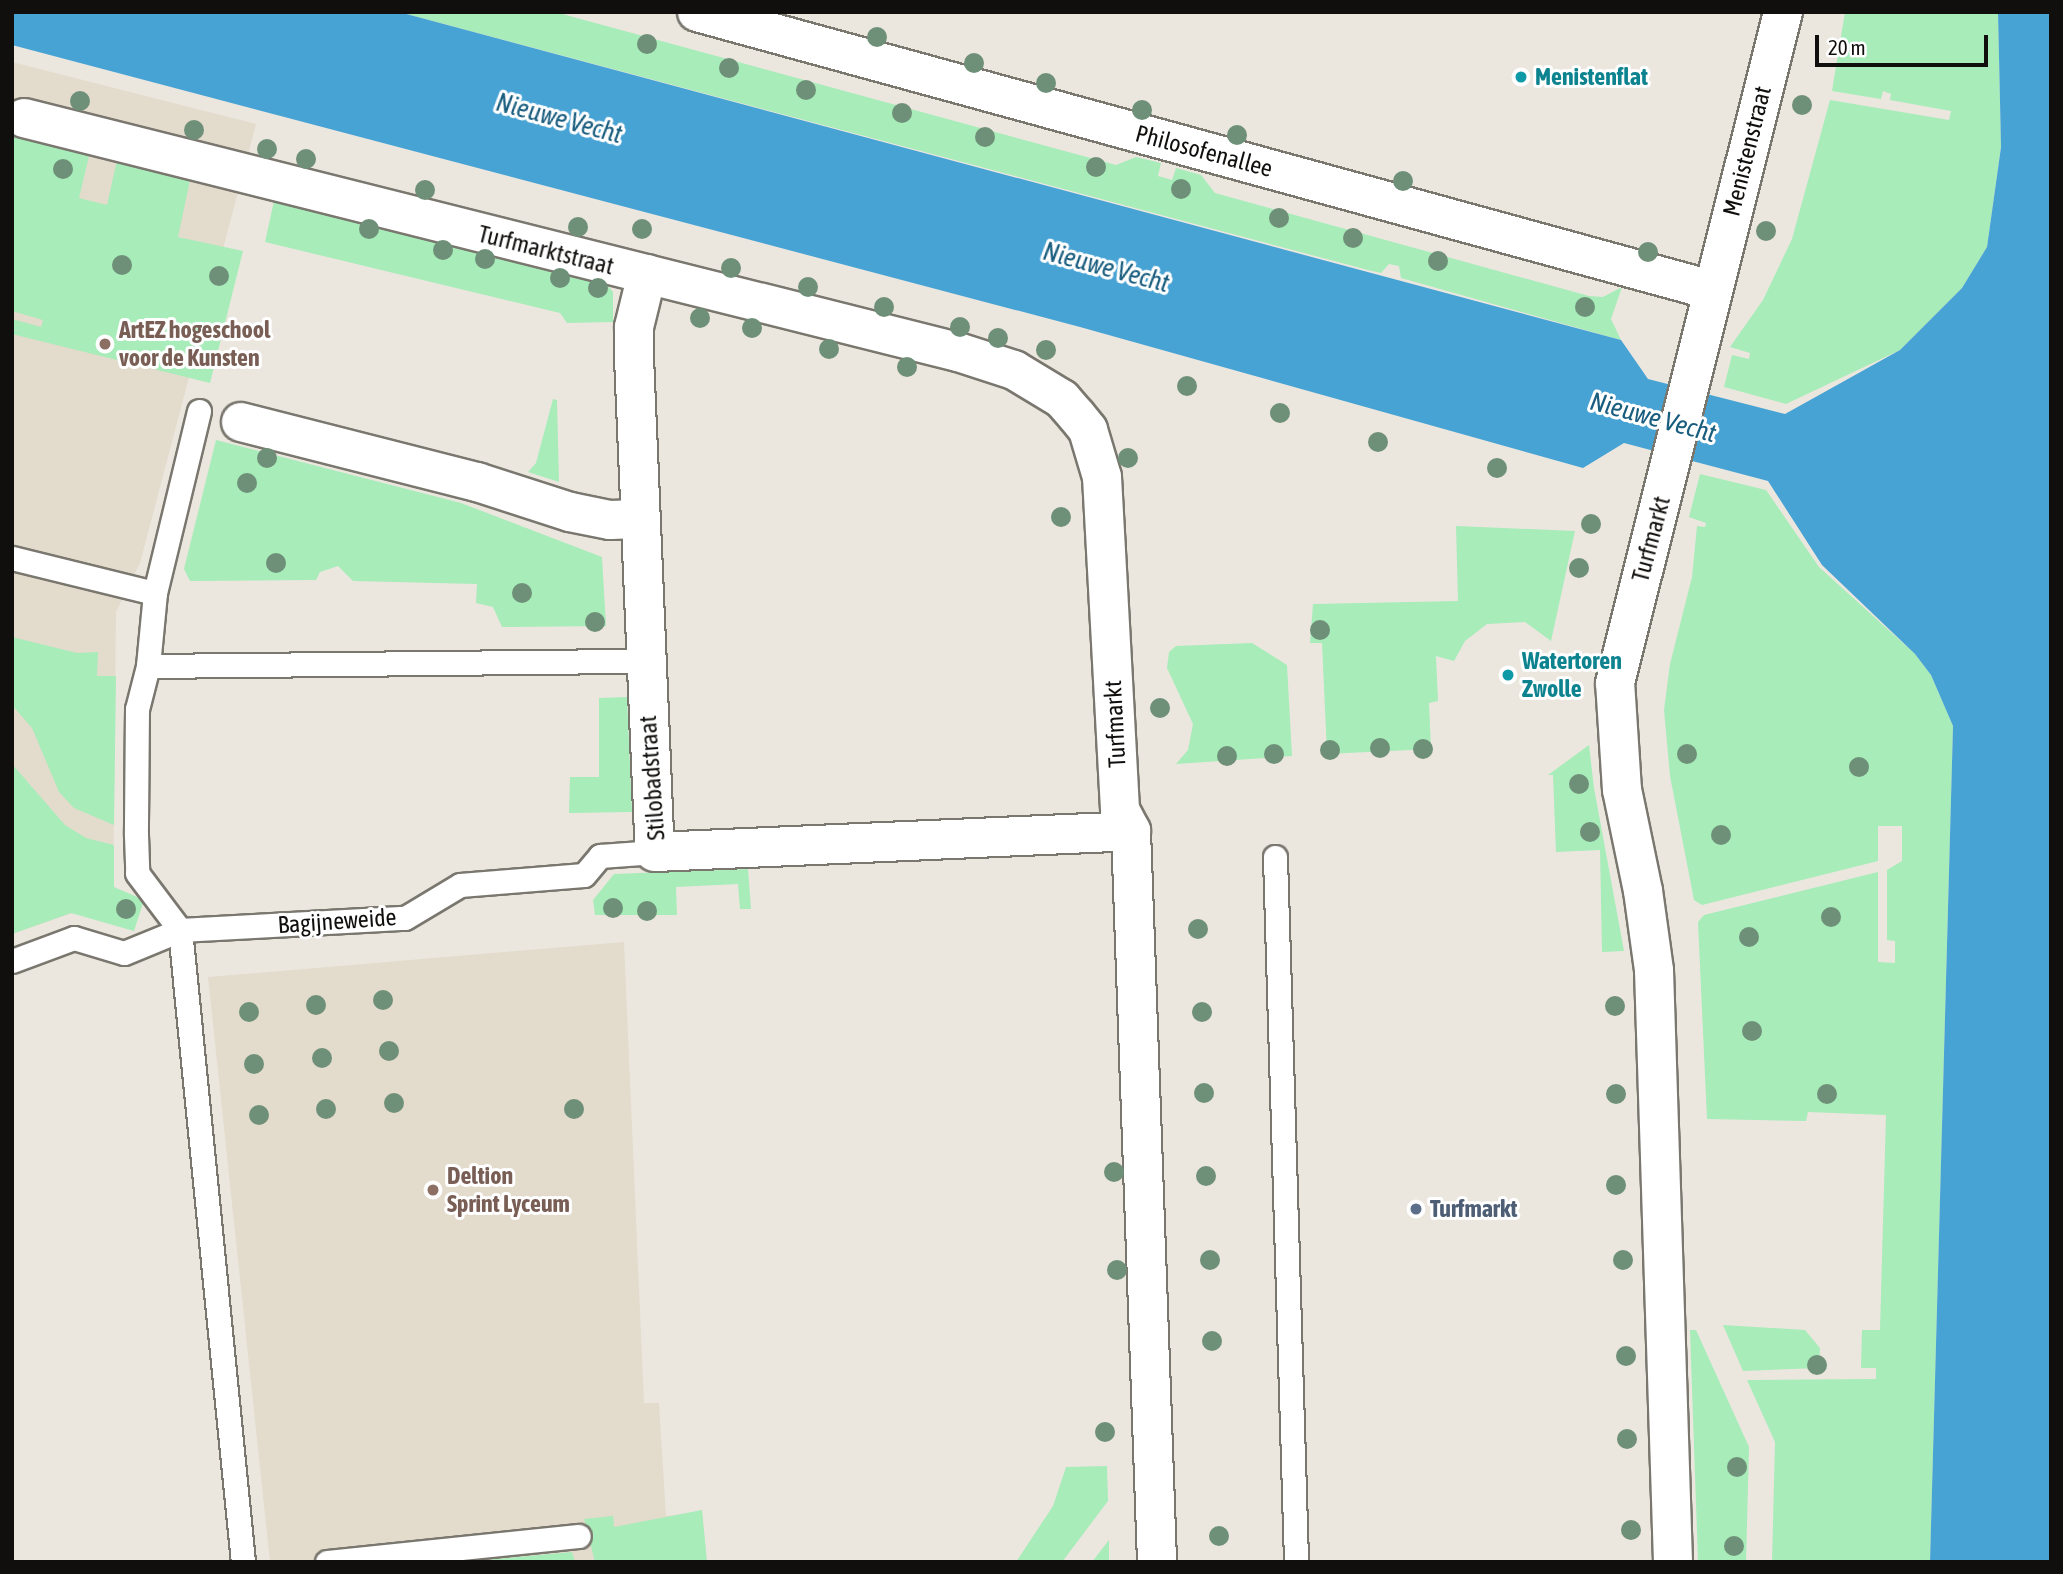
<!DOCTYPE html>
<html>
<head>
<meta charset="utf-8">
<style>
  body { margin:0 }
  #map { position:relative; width:2063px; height:1574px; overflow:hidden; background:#ebe7df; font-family:"Asap Condensed",sans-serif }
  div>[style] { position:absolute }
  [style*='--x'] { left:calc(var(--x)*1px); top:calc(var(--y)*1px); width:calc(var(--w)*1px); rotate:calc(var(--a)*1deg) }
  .built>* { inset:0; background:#e3dbcc }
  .green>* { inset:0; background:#a7ecb9 }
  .water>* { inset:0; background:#48a3d5 }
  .roads { filter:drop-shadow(2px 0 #7a776f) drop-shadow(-2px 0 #7a776f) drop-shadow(0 2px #7a776f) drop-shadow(0 -2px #7a776f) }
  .lane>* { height:23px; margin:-11.5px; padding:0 11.5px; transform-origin:11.5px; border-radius:11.5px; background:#fff }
  .street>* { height:38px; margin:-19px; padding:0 19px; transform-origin:19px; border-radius:19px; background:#fff }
  .trees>* { width:20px; height:20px; margin:-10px; border-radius:50%; background:#6f9078 }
  .dots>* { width:19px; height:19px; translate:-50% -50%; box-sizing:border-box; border:4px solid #fff; border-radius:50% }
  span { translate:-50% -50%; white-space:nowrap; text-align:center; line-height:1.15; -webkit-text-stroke:6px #fff; paint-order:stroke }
  .culture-label { font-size:24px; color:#0d838f; font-weight:700 }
  .left { translate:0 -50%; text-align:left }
  .street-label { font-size:24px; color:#110f0d }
  .education-label { font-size:24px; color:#785e54; font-weight:700 }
  .service-label { font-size:24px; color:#4e5e75; font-weight:700 }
  .water-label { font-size:26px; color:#195d7f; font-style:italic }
  .frame { position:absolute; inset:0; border:14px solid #110f0d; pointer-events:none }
  .scale { position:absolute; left:1815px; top:35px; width:173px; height:32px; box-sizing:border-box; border:4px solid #110f0d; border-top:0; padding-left:9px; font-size:21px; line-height:24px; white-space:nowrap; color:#110f0d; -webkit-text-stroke:5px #fff; paint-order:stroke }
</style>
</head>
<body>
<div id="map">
  <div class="built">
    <i style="clip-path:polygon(12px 62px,256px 124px,140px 563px,116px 612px,113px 899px,12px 934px)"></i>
    <i style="clip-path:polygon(624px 942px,644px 1403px,659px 1403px,666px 1516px,702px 1512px,707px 1562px,270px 1562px,208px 977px)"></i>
  </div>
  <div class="green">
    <i style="clip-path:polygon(399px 12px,555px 12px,1116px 165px,1136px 157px,1161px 163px,1158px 176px,1172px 180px,1176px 168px,1201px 175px,1215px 193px,1589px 296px,1603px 297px,1622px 287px,1611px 319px,1621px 340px,1401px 278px,1399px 266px,1389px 264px,1381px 273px,1368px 270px)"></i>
    <i style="clip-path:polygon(1845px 12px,1998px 12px,2001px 146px,1987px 247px,1962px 288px,1900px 350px,1786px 404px,1724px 387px,1732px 355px,1749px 359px,1750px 353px,1730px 347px,1763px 300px,1792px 239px,1830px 100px,1949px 120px,1951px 111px,1890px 100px,1891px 94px,1883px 91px,1881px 99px,1832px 91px)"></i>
    <i style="clip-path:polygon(12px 132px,90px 152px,79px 198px,107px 205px,117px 160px,190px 180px,178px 237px,243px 251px,210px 383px,12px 334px,12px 319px,41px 327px,43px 320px,12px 311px)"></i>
    <i style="clip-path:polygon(274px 201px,605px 282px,613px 292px,613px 322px,567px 323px,560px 313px,265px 242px)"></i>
    <i style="clip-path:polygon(553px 399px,557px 400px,559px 482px,528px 472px,536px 463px)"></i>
    <i style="clip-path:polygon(216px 440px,461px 503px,602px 557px,606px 626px,502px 627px,493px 607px,476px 603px,477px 584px,353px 581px,338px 566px,320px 572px,316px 580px,190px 581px,184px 569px)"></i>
    <i style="clip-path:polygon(1700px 474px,1766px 490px,1819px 567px,1915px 654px,1931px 675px,1953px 726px,1930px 1562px,1772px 1562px,1775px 1442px,1747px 1380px,1876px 1379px,1876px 1368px,1861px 1368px,1862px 1330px,1880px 1330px,1886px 1115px,1808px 1112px,1806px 1121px,1707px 1119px,1698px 922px,1704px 915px,1878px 872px,1878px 962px,1895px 963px,1895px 941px,1887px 940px,1887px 870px,1902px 861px,1902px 826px,1878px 826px,1878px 861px,1702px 905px,1694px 900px,1670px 776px,1664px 710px,1670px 664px,1692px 577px,1697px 526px,1705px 527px,1706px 523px,1689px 517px)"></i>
    <i style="clip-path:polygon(1456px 526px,1575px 531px,1551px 641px,1525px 622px,1487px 624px,1465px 641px,1454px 661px,1436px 656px,1438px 701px,1429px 703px,1431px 749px,1327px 754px,1322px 643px,1310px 643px,1313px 604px,1458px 601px)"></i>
    <i style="clip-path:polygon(12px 637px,77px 653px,98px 652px,97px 676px,116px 676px,114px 825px,74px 808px,59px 792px,32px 728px,12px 705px)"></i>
    <i style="clip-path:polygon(1252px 643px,1287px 665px,1292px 756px,1176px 764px,1188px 750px,1193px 724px,1167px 668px,1169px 652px,1176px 646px)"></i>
    <i style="clip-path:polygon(627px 697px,632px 812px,569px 813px,570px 777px,599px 777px,599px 698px)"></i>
    <i style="clip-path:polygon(1589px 745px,1594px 788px,1624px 951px,1602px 952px,1600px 850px,1556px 852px,1553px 775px,1548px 775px)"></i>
    <i style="clip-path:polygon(12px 764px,65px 825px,86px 838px,114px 845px,114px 887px,144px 900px,134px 931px,71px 913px,12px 934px)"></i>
    <i style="clip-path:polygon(748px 869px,751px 909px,740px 909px,738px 884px,676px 887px,677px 915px,595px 915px,593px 900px,614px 874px)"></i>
    <i style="clip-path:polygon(1723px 1325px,1805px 1330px,1820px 1348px,1819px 1368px,1743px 1371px)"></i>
    <i style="clip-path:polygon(1690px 1330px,1696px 1330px,1749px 1447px,1746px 1562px,1698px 1562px)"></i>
    <i style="clip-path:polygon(1107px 1466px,1108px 1501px,1062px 1562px,1016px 1562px,1053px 1506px,1066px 1467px)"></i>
    <i style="clip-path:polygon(702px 1510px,707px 1562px,595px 1562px,584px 1519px,613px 1516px,614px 1527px)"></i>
    <i style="clip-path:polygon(1109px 1540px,1109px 1562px,1092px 1562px)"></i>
    <i style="clip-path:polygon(572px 1552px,575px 1562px,464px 1562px)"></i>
  </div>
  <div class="water">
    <i style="clip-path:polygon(12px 12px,399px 12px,1621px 340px,1648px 379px,1785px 414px,1900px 350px,1962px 288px,1987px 247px,2001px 147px,1998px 12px,2051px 12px,2051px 1562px,1930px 1562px,1953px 726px,1931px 675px,1915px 654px,1822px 565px,1768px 481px,1624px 443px,1583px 468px,1080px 327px,12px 45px)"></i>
  </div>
  <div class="roads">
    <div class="lane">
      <i style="--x:199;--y:411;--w:187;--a:103.6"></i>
      <i style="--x:155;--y:593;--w:73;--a:95.5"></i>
      <i style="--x:148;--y:666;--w:44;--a:104.3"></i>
      <i style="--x:137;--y:709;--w:126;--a:90.5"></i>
      <i style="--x:136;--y:835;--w:38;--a:88"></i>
      <i style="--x:137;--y:873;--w:71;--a:53"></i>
      <i style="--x:180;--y:930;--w:635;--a:84.31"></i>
      <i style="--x:12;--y:558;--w:147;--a:13.8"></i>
      <i style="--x:148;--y:666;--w:497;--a:-0.6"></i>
      <i style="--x:1275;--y:857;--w:705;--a:88.29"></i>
      <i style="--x:12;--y:961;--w:66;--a:-20.4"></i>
      <i style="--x:74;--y:938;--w:52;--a:16.7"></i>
      <i style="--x:124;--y:953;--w:61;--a:-22.3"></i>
      <i style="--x:180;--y:930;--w:225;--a:-3.1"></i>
      <i style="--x:405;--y:918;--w:64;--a:-31"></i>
      <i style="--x:460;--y:885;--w:124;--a:-4.6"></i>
      <i style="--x:584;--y:875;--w:25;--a:-50"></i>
      <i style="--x:600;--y:856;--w:55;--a:-4.2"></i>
      <i style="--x:327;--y:1562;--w:253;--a:-5.9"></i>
    </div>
    <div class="street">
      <i style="--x:697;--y:12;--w:1051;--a:15.33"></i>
      <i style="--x:24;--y:118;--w:963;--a:14.07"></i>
      <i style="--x:958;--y:352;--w:59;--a:17.8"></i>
      <i style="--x:1014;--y:370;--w:56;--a:31.1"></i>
      <i style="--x:1062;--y:399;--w:21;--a:49"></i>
      <i style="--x:1076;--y:415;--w:19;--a:51"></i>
      <i style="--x:1088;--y:430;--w:49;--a:73.4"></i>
      <i style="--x:1102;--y:477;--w:333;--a:86.9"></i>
      <i style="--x:1120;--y:810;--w:24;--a:62"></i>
      <i style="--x:1131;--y:831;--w:731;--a:87.96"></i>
      <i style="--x:647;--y:274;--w:55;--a:103.8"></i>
      <i style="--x:634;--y:327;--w:30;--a:90"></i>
      <i style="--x:634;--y:357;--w:495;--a:87.6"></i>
      <i style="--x:655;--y:852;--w:476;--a:-2.5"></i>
      <i style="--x:241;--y:422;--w:244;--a:14.3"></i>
      <i style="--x:477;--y:482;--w:98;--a:17.9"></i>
      <i style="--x:570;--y:512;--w:41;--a:11.3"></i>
      <i style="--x:610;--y:520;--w:30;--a:-2"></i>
      <i style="--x:1673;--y:1562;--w:592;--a:-91.84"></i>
      <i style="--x:1654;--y:970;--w:80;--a:-97.9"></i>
      <i style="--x:1643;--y:891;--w:103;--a:-101.7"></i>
      <i style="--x:1622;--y:790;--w:107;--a:-93.7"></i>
      <i style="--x:1615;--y:683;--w:692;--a:-75.94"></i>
    </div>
  </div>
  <div class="trees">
    <i style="left:877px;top:37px"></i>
    <i style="left:647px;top:44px"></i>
    <i style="left:974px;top:63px"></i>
    <i style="left:729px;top:68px"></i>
    <i style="left:1046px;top:83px"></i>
    <i style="left:806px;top:90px"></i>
    <i style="left:80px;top:101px"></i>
    <i style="left:1802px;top:105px"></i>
    <i style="left:1142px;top:110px"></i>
    <i style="left:902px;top:113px"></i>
    <i style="left:194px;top:130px"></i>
    <i style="left:1237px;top:135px"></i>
    <i style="left:985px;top:137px"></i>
    <i style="left:267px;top:149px"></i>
    <i style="left:306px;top:159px"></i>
    <i style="left:1096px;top:167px"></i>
    <i style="left:63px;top:169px"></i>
    <i style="left:1403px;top:181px"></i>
    <i style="left:1181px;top:189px"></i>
    <i style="left:425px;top:190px"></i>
    <i style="left:1279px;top:218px"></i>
    <i style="left:578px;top:227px"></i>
    <i style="left:369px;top:229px"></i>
    <i style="left:642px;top:229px"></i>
    <i style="left:1766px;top:231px"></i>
    <i style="left:1353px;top:238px"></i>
    <i style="left:443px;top:250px"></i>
    <i style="left:1648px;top:252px"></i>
    <i style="left:485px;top:259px"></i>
    <i style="left:1438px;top:261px"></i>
    <i style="left:122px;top:265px"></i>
    <i style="left:731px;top:268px"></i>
    <i style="left:219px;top:276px"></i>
    <i style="left:560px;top:278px"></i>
    <i style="left:808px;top:287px"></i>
    <i style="left:598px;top:288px"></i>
    <i style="left:884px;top:307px"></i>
    <i style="left:1585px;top:307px"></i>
    <i style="left:700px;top:318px"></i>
    <i style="left:960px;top:327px"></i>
    <i style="left:752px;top:328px"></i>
    <i style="left:998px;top:338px"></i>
    <i style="left:829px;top:349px"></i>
    <i style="left:1046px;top:350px"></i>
    <i style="left:907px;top:367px"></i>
    <i style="left:1187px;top:386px"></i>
    <i style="left:1280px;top:413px"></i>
    <i style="left:1378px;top:442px"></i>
    <i style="left:267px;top:458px"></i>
    <i style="left:1128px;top:458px"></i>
    <i style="left:1497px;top:468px"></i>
    <i style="left:247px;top:483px"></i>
    <i style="left:1061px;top:517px"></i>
    <i style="left:1591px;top:524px"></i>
    <i style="left:276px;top:563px"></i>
    <i style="left:1579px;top:568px"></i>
    <i style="left:522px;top:593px"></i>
    <i style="left:595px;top:622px"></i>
    <i style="left:1320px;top:630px"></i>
    <i style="left:1160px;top:708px"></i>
    <i style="left:1380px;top:748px"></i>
    <i style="left:1423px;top:749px"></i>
    <i style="left:1330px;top:750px"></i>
    <i style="left:1274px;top:754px"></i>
    <i style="left:1687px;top:754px"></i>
    <i style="left:1227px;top:756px"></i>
    <i style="left:1859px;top:767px"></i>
    <i style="left:1579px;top:784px"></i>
    <i style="left:1590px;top:832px"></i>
    <i style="left:1721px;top:835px"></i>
    <i style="left:613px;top:908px"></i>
    <i style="left:126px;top:909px"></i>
    <i style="left:647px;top:911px"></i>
    <i style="left:1831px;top:917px"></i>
    <i style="left:1198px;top:929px"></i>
    <i style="left:1749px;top:937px"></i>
    <i style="left:383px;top:1000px"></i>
    <i style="left:316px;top:1005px"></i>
    <i style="left:1615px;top:1006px"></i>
    <i style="left:249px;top:1012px"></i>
    <i style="left:1202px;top:1012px"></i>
    <i style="left:1752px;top:1031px"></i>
    <i style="left:389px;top:1051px"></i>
    <i style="left:322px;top:1058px"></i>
    <i style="left:254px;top:1064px"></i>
    <i style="left:1204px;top:1093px"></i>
    <i style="left:1616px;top:1094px"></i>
    <i style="left:1827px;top:1094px"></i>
    <i style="left:394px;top:1103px"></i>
    <i style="left:326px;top:1109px"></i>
    <i style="left:574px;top:1109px"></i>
    <i style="left:259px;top:1115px"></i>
    <i style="left:1114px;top:1172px"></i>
    <i style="left:1206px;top:1176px"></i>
    <i style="left:1616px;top:1185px"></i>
    <i style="left:1210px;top:1260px"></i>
    <i style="left:1623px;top:1260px"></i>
    <i style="left:1117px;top:1270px"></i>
    <i style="left:1212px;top:1341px"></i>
    <i style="left:1626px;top:1356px"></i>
    <i style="left:1817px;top:1365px"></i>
    <i style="left:1105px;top:1432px"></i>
    <i style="left:1627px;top:1439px"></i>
    <i style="left:1737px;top:1467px"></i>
    <i style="left:1631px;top:1530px"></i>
    <i style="left:1219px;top:1536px"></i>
    <i style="left:1734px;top:1546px"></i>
  </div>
  <div class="dots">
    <i style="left:1521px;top:77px;background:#0f9aa8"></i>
    <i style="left:105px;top:344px;background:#8d6e63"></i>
    <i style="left:1508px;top:675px;background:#0f9aa8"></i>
    <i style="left:433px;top:1190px;background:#8d6e63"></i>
    <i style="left:1416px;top:1209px;background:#5c6f8a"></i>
  </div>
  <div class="culture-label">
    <span class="left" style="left:1535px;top:77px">Menistenflat</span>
    <span class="left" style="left:1522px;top:675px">Watertoren<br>Zwolle</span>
  </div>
  <div class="street-label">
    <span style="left:1204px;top:151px;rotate:15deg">Philosofenallee</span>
    <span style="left:1747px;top:151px;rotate:-76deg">Menistenstraat</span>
    <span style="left:546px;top:250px;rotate:14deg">Turfmarktstraat</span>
    <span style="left:1651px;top:539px;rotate:-75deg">Turfmarkt</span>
    <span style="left:1115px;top:724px;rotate:-93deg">Turfmarkt</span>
    <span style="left:652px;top:778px;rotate:-94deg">Stilobadstraat</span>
    <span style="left:337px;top:921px;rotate:-4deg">Bagijneweide</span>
  </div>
  <div class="education-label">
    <span class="left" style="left:119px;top:344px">ArtEZ hogeschool<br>voor de Kunsten</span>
    <span class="left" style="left:447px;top:1190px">Deltion<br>Sprint Lyceum</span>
  </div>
  <div class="service-label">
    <span class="left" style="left:1430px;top:1209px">Turfmarkt</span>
  </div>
  <div class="water-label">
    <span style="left:559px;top:119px;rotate:15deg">Nieuwe Vecht</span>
    <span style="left:1106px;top:268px;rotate:15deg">Nieuwe Vecht</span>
    <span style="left:1653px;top:418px;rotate:15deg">Nieuwe Vecht</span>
  </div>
  <div class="frame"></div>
  <div class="scale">20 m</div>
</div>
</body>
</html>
